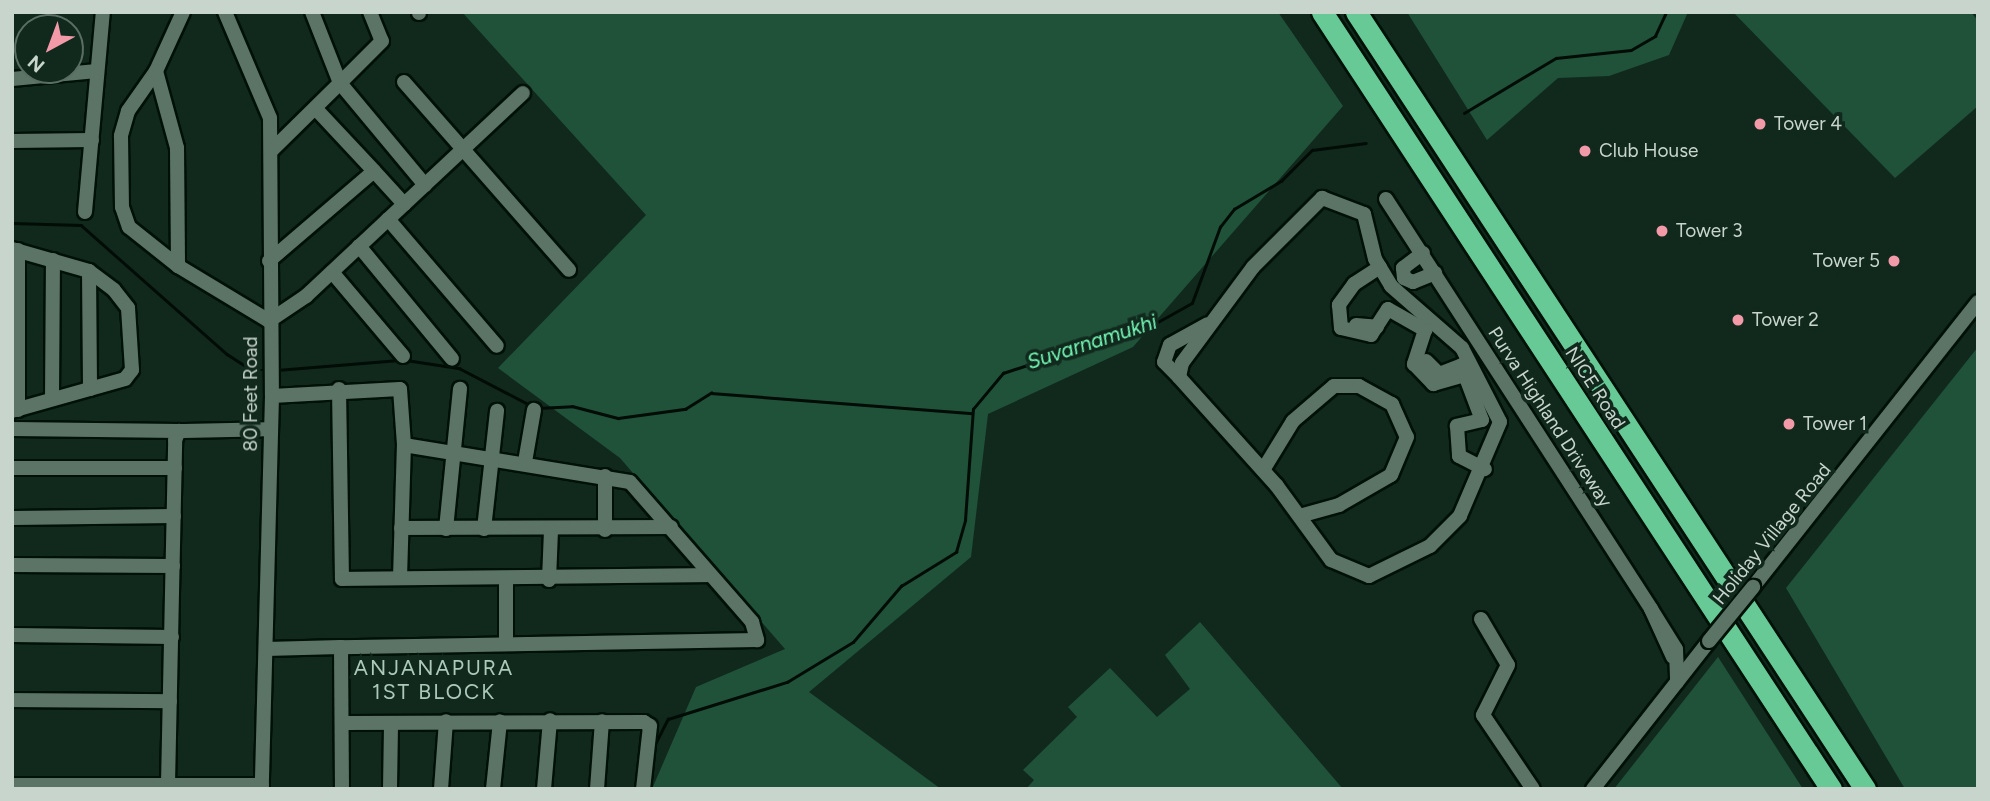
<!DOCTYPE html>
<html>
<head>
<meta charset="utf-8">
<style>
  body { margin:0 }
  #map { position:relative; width:1990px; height:801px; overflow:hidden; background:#11291d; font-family:Figtree,sans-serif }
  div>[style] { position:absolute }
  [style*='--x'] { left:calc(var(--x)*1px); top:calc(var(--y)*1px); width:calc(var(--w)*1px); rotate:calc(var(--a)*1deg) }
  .green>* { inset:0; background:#1f5239 }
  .stream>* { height:2.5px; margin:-1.25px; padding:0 1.25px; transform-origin:1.25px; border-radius:1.25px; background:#020c06 }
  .roads { filter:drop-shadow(2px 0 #001107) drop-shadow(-2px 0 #001107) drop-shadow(0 2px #001107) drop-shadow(0 -2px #001107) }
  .minor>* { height:14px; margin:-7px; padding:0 7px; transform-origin:7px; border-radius:7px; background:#5b7466 }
  .highway>* { height:21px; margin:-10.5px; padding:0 10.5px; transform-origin:10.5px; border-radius:10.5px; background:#67c996 }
  .bridges { filter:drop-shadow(2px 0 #001107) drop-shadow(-2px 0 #001107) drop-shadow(0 2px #001107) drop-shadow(0 -2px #001107) }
  .minor-bridge>* { height:14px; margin:-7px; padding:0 7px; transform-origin:7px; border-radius:7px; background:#5b7466 }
  .dots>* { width:19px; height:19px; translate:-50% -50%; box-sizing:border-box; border:4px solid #11291d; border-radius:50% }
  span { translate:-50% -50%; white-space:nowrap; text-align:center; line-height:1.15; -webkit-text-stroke:7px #11291d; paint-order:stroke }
  .poi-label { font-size:19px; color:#c7d5cd }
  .left { translate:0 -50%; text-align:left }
  .right { translate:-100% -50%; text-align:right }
  .street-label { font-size:19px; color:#c7d5cd }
  .water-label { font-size:21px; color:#73f7b5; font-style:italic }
  .neighbourhood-label { font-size:21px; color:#adc9b9; letter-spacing:2px }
  .frame { position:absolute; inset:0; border:14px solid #c7d5cd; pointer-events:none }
  .north { position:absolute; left:14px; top:14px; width:70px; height:70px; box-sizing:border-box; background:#11291d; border:2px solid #5a6e63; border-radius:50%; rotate:221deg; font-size:19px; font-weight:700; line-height:28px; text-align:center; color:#c7d5cd }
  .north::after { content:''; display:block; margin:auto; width:24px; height:32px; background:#f39aa9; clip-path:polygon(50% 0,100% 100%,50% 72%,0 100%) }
</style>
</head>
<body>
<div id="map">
  <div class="green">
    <i style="clip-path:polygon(462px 12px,1278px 12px,1343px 106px,1133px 347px,988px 414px,971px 557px,809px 692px,941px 789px,652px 789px,696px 687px,785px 649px,620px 458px,498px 368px,646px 215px)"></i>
    <i style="clip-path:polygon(1407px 12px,1688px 12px,1669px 55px,1609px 76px,1558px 78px,1487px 140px)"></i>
    <i style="clip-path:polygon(1733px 12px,1971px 12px,1978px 21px,1978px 106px,1895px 178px)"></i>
    <i style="clip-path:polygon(1978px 347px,1978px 789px,1905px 789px,1786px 588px)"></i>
    <i style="clip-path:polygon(1200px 622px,1343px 789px,1026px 789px,1034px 780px,1023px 770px,1077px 717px,1068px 707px,1110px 668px,1157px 717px,1190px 689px,1165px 655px)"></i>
    <i style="clip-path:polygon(1718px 657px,1803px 789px,1614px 789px)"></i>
  </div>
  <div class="stream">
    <i style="--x:1464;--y:113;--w:107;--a:-30.9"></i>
    <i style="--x:1556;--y:58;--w:75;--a:-6.1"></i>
    <i style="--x:1631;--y:50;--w:28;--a:-30"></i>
    <i style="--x:1655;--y:36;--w:26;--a:-65"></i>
    <i style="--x:12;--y:223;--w:69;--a:1.7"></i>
    <i style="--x:81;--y:225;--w:195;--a:41.5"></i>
    <i style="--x:227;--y:354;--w:30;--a:33"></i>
    <i style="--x:252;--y:370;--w:15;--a:0"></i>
    <i style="--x:406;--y:360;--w:54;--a:8.6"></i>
    <i style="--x:459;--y:368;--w:82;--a:27.5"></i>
    <i style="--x:277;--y:370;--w:122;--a:-4.7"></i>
    <i style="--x:538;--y:408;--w:34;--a:-3"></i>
    <i style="--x:572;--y:406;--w:48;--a:14.6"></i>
    <i style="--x:618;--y:418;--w:68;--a:-7.7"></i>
    <i style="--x:685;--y:409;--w:31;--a:-32"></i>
    <i style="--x:711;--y:393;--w:262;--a:4.4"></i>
    <i style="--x:655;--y:744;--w:28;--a:-63"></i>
    <i style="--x:668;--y:719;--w:125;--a:-17.3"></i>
    <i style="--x:787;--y:682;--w:77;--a:-31.2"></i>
    <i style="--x:853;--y:642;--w:74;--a:-49.4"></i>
    <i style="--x:901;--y:586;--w:65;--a:-31.7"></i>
    <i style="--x:956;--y:552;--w:33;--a:-74"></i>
    <i style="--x:965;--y:520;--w:111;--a:-85.9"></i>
    <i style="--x:973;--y:409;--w:47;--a:-50.2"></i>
    <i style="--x:1003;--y:373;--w:161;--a:-18.1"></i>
    <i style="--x:1156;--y:323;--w:41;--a:-29.1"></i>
    <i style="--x:1192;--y:303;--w:81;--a:-69.8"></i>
    <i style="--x:1220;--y:227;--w:23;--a:-52"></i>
    <i style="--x:1234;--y:209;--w:55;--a:-30.8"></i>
    <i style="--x:1281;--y:181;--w:44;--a:-45"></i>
    <i style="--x:1312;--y:150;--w:54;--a:-7.4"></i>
  </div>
  <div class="roads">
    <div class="minor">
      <i style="--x:183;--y:12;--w:65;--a:114.6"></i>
      <i style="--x:156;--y:71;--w:49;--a:125"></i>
      <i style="--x:128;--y:111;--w:26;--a:106"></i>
      <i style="--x:121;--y:136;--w:71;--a:89.2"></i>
      <i style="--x:122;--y:207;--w:21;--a:71"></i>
      <i style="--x:129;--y:227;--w:63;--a:38.5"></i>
      <i style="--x:178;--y:266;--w:106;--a:31.1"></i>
      <i style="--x:269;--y:321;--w:45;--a:-34"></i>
      <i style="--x:306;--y:296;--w:297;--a:-43.1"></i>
      <i style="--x:225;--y:12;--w:115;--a:67"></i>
      <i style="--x:270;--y:118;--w:278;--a:89.6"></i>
      <i style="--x:272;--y:396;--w:393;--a:91.5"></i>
      <i style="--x:370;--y:12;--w:31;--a:68"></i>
      <i style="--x:382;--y:41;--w:59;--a:135"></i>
      <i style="--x:340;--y:83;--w:133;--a:50.2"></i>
      <i style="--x:419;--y:12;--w:1;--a:90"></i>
      <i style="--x:156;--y:71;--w:80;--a:74.7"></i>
      <i style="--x:177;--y:148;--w:118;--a:89.5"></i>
      <i style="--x:12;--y:79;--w:85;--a:-5.4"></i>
      <i style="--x:404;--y:82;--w:250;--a:48.7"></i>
      <i style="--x:317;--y:110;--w:83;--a:46.9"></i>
      <i style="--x:12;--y:141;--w:80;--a:-0.7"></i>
      <i style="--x:271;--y:151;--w:97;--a:-44.6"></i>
      <i style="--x:340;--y:83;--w:76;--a:-111.5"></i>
      <i style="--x:1322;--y:198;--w:45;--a:20.9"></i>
      <i style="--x:1364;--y:214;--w:46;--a:76.3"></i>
      <i style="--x:1375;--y:259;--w:31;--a:59"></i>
      <i style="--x:1391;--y:286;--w:94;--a:41.1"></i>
      <i style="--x:1462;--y:348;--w:83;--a:62.8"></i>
      <i style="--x:1500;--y:422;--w:102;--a:113.1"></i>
      <i style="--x:1460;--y:516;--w:42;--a:135"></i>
      <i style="--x:1430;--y:546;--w:68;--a:153.8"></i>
      <i style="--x:1369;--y:576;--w:41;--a:-157.2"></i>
      <i style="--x:1331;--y:560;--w:92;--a:-126.1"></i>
      <i style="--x:1277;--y:486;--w:147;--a:-132"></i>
      <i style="--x:1179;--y:377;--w:14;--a:-78"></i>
      <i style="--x:1182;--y:363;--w:119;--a:-53.5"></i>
      <i style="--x:1253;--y:267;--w:98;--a:-45"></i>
      <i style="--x:1386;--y:199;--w:488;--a:57.1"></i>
      <i style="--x:85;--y:212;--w:201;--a:-84.9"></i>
      <i style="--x:388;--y:219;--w:167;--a:49.4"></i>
      <i style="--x:359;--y:246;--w:146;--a:50.5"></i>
      <i style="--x:12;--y:249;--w:80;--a:15.9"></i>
      <i style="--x:89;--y:271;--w:31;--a:37"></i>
      <i style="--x:114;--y:290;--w:23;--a:52"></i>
      <i style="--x:128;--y:308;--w:62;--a:86.3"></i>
      <i style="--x:132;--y:370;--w:11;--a:128"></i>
      <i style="--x:125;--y:379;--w:117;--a:164.2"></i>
      <i style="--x:269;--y:261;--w:138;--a:-40.6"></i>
      <i style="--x:374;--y:171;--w:45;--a:47.7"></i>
      <i style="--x:1380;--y:267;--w:31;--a:147"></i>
      <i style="--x:1354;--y:284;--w:26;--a:126"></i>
      <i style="--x:1339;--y:305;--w:23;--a:85"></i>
      <i style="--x:1341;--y:328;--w:31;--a:13"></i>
      <i style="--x:1371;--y:335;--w:31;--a:-57"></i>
      <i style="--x:1388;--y:309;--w:43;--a:29.6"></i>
      <i style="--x:1425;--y:330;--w:36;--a:108"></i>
      <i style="--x:1414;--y:364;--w:28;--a:46"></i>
      <i style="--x:1433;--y:384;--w:33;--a:-16"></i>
      <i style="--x:1465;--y:375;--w:48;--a:69.3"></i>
      <i style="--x:1482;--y:420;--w:26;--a:167"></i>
      <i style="--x:1457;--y:426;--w:30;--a:86"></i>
      <i style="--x:1459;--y:456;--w:29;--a:27"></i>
      <i style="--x:89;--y:271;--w:118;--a:89.5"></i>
      <i style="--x:332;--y:272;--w:110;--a:49.8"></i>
      <i style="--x:1404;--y:278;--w:10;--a:-96"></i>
      <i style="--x:1403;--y:268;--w:25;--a:-37"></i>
      <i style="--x:1404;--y:278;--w:10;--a:24"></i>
      <i style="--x:1413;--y:282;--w:24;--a:-22"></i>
      <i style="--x:1356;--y:325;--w:21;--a:5"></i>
      <i style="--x:1426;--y:361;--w:18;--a:45"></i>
      <i style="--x:1439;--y:374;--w:25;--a:-21"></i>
      <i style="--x:1462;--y:365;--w:10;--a:73"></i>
      <i style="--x:1179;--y:377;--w:21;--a:-135"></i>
      <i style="--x:1164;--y:362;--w:18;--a:-71"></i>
      <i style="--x:1170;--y:345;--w:43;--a:-28.9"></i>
      <i style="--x:339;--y:389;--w:190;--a:89.1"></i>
      <i style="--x:342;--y:579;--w:368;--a:-0.6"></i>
      <i style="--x:272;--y:396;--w:128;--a:-3.1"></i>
      <i style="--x:400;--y:389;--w:56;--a:85.9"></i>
      <i style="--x:404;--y:445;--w:229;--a:9.3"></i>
      <i style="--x:630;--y:482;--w:186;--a:48.9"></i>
      <i style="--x:752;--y:622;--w:19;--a:74"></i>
      <i style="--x:757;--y:640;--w:416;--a:179"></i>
      <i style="--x:52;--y:399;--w:139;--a:-89.6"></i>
      <i style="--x:18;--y:410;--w:160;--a:-90"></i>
      <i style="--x:12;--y:429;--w:167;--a:0.7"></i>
      <i style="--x:525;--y:462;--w:53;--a:-80.2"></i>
      <i style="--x:12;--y:468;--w:163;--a:0"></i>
      <i style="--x:1263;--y:470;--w:57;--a:-58.5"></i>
      <i style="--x:1293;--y:421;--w:54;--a:-40.5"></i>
      <i style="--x:1334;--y:386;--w:25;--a:0"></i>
      <i style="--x:1359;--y:386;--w:38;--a:29"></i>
      <i style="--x:1392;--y:404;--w:36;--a:66"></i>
      <i style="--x:1407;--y:437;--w:41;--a:112.8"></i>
      <i style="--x:1391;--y:475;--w:60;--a:150"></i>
      <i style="--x:1339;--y:505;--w:41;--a:164.6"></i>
      <i style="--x:605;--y:476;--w:54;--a:90"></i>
      <i style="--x:12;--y:518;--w:162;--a:-0.7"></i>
      <i style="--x:401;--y:528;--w:270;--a:-0.2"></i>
      <i style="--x:446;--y:529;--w:141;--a:-84.3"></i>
      <i style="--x:484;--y:529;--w:119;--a:-83.7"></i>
      <i style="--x:12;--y:565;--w:161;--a:0.4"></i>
      <i style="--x:400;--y:578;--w:133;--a:-88.3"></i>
      <i style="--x:549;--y:580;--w:50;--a:-87.7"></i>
      <i style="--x:1753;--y:587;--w:363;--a:-51.7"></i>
      <i style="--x:1481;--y:619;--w:53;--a:59.6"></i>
      <i style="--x:1508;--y:665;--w:56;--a:116.6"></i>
      <i style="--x:1483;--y:715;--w:89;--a:56"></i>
      <i style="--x:12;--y:635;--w:160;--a:0.7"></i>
      <i style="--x:506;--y:644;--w:64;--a:-90"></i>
      <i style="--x:266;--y:649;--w:75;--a:-1.5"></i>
      <i style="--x:341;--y:647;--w:142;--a:89.6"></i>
      <i style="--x:1673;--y:657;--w:53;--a:-114.6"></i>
      <i style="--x:1651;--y:609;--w:47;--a:58"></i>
      <i style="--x:1676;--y:649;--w:33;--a:88"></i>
      <i style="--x:12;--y:700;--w:158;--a:0.4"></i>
      <i style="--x:343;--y:723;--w:301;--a:-0.2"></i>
      <i style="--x:644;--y:722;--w:7;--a:34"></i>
      <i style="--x:650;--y:726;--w:63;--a:96.3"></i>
      <i style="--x:168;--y:784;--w:344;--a:-88.8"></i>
      <i style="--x:175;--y:440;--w:10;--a:-66"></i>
      <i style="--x:179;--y:431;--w:92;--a:-1.2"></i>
      <i style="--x:12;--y:785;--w:250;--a:0"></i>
      <i style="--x:390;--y:789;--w:66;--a:-89.1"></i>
      <i style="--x:441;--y:789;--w:68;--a:-85.8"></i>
      <i style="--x:493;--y:789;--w:68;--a:-84.1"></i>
      <i style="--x:544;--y:789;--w:69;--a:-85"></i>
      <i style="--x:597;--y:789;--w:68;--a:-85.8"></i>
      <i style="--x:1593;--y:789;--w:188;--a:-51.9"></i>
    </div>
    <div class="highway">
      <i style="--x:1322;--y:12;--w:929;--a:56.77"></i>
      <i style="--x:1356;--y:12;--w:929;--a:56.77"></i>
    </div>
  </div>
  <div class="bridges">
    <div class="minor-bridge">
      <i style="--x:1709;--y:641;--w:70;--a:-50.8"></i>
    </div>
  </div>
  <div class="dots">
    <i style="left:1760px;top:124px;background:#f39aa9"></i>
    <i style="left:1585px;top:151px;background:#f39aa9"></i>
    <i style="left:1662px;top:231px;background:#f39aa9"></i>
    <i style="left:1894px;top:261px;background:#f39aa9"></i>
    <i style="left:1738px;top:320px;background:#f39aa9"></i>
    <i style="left:1789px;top:424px;background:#f39aa9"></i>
  </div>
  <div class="poi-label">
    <span class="left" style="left:1774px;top:124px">Tower 4</span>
    <span class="left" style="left:1599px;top:151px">Club House</span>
    <span class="left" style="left:1676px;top:231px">Tower 3</span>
    <span class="right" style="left:1880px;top:261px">Tower 5</span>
    <span class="left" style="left:1752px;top:320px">Tower 2</span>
    <span class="left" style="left:1803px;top:424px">Tower 1</span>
  </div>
  <div class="street-label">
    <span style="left:1595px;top:388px;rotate:57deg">NICE Road</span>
    <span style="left:251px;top:394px;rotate:-90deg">80 Feet Road</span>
    <span style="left:1550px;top:417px;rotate:57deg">Purva Highland Driveway</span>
    <span style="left:1772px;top:534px;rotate:-51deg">Holiday Village Road</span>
  </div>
  <div class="water-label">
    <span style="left:1092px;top:342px;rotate:-18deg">Suvarnamukhi</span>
  </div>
  <div class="neighbourhood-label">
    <span style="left:434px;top:680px">ANJANAPURA<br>1ST BLOCK</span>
  </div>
  <div class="frame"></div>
  <div class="north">N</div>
</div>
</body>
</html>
